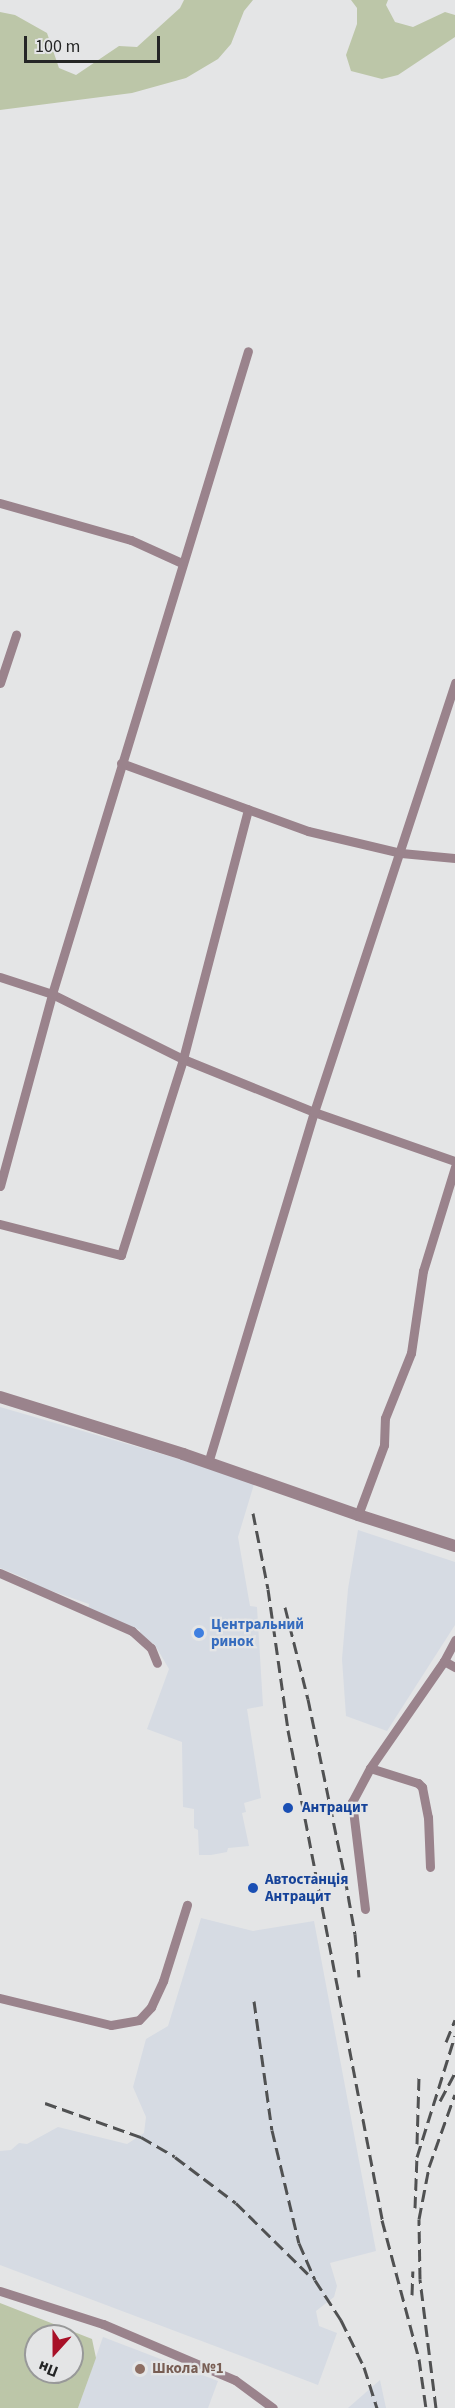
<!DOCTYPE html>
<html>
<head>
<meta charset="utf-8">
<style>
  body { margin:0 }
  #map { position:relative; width:455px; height:2408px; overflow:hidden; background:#e4e5e6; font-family:"Source Sans 3",sans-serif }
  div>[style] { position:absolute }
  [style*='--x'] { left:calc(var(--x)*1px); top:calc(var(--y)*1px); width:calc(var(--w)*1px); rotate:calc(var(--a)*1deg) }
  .built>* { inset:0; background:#d6dbe3 }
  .green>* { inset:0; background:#bcc6a8 }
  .minor>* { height:9px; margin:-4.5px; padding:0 4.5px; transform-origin:4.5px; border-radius:4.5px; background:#9a838c }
  .tertiary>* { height:12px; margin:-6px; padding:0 6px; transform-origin:6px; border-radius:6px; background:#9a838c }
  .rail>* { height:3px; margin-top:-1.5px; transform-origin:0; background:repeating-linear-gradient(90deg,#505152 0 12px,transparent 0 18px) }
  .dots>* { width:16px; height:16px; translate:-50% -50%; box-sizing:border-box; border:3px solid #e4e5e6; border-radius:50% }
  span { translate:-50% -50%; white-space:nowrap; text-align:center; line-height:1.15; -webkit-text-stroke:4.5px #e4e5e6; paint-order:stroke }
  .shop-label { font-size:15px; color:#366cbe; font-weight:700 }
  .left { translate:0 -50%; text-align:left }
  .transit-label { font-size:15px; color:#164399; font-weight:700 }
  .education-label { font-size:15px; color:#785e54; font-weight:700 }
  .north { position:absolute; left:24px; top:2324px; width:60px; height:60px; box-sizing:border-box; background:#e4e5e6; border:2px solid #989999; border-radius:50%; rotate:201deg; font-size:16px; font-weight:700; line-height:24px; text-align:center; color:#252626 }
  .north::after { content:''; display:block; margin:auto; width:21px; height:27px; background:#a81027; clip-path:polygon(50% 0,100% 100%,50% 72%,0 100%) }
  .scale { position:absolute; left:24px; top:36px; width:136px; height:27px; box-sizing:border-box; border:3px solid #252626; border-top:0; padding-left:8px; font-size:18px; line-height:21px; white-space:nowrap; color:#252626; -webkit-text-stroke:4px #e4e5e6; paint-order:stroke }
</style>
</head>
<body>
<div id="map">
  <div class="built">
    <i style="clip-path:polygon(0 1407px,255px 1481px,238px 1537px,250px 1606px,257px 1607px,263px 1706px,247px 1709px,261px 1798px,244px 1803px,246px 1812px,242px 1813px,249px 1846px,228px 1848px,227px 1852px,211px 1855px,199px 1855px,198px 1830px,194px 1828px,194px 1809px,183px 1807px,182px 1742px,147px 1729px,169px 1669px,155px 1645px,140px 1635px,140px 1630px,88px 1611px,89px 1604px,26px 1582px,27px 1579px,0 1568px)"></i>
    <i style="clip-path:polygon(358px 1530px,455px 1562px,455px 1625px,387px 1731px,346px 1716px,342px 1659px,348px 1589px)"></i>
    <i style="clip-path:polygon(201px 1918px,253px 1931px,314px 1921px,376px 2251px,330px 2263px,337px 2286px,334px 2297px,316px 2311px,319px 2326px,337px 2333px,318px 2385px,0 2265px,0 2151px,11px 2150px,19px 2143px,27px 2144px,58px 2127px,127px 2144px,144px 2133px,146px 2117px,133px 2087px,146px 2039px,168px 2026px)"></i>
    <i style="clip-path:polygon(103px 2337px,218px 2381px,208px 2408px,78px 2408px)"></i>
    <i style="clip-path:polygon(380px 2380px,386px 2408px,348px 2408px)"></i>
  </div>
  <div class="green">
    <i style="clip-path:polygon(184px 0,253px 0,244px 11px,231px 44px,218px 59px,186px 78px,132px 93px,0 110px,0 12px,15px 15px,47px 33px,59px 68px,76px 75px,119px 46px,137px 47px,180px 8px)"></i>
    <i style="clip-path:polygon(351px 0,388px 0,386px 5px,395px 22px,413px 27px,445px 12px,455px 15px,455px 37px,398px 75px,382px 79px,351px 71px,346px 55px,357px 24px,357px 8px)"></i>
    <i style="clip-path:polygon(evenodd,0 2303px,92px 2339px,96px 2358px,78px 2408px,0 2408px,0 2303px,36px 2336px,72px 2336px,72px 2372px,36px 2372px,36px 2336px)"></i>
  </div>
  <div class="minor">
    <i style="--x:0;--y:503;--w:136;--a:15.8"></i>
    <i style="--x:131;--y:540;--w:56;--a:24.3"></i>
    <i style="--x:0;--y:683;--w:51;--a:-71.6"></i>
    <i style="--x:121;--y:763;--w:199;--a:20"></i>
    <i style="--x:308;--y:831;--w:96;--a:13.3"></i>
    <i style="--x:401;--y:853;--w:54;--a:5.3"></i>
    <i style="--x:0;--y:977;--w:55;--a:18.1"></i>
    <i style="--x:52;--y:994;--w:146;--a:26.4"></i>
    <i style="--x:183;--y:1059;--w:141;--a:22"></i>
    <i style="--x:314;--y:1112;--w:149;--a:19.2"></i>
    <i style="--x:0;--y:1186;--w:199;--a:-74.8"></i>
    <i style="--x:52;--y:994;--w:672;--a:-73.05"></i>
    <i style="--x:0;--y:1224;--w:125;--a:14.4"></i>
    <i style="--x:121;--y:1255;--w:206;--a:-72.4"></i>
    <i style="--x:183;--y:1059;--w:258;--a:-75.4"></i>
    <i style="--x:208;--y:1463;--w:367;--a:-73.2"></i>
    <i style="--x:314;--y:1112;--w:452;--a:-71.8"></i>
    <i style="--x:358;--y:1515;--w:75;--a:-69.6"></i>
    <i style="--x:384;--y:1445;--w:27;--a:-88"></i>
    <i style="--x:385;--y:1418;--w:70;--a:-68.2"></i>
    <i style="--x:411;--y:1353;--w:83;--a:-81.7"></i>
    <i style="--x:423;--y:1271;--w:109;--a:-72.9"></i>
    <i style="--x:0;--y:1573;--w:144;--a:23.7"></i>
    <i style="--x:132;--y:1631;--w:25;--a:42"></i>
    <i style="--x:151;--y:1648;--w:16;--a:68"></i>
    <i style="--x:444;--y:1661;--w:13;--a:29"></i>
    <i style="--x:370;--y:1768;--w:50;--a:17.4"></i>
    <i style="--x:418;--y:1783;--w:6;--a:45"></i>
    <i style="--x:422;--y:1787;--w:31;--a:79"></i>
    <i style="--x:428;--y:1817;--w:50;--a:87.7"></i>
    <i style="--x:365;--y:1909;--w:108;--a:-96.9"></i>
    <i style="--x:352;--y:1802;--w:38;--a:-62"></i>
    <i style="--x:370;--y:1768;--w:130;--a:-55.3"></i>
    <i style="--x:444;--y:1661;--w:24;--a:-62"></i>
    <i style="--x:0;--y:1998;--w:114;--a:13.7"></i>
    <i style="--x:111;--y:2025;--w:28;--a:-10"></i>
    <i style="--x:139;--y:2020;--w:18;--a:-47"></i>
    <i style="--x:151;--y:2007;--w:29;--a:-65"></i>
    <i style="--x:163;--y:1981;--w:80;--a:-72.5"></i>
    <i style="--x:0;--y:2291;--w:108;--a:17.8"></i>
    <i style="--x:103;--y:2324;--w:143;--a:23"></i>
    <i style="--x:235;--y:2380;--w:47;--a:36.4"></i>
  </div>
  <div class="tertiary">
    <i style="--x:0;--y:1397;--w:192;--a:17.3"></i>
    <i style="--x:183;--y:1454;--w:185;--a:19.2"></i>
    <i style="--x:358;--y:1515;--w:102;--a:17.7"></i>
  </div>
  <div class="rail">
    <i style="--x:253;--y:1513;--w:77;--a:78.8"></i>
    <i style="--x:268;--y:1589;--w:142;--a:81.9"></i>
    <i style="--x:288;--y:1730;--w:499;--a:79.1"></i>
    <i style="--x:382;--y:2220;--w:144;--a:75.1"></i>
    <i style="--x:419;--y:2359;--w:49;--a:81.9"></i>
    <i style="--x:285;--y:1607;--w:95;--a:76"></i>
    <i style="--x:308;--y:1699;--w:183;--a:78.3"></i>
    <i style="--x:345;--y:1878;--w:57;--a:79.9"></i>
    <i style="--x:355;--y:1934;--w:43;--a:84.7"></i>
    <i style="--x:254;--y:2001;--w:130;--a:82.1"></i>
    <i style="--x:272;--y:2130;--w:116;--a:76.6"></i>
    <i style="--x:299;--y:2243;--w:40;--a:66.6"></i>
    <i style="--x:315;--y:2280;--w:48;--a:57"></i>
    <i style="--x:341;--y:2320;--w:52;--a:63.9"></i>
    <i style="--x:364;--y:2367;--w:43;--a:72.4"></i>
    <i style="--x:446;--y:2042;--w:24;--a:-68"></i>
    <i style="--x:440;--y:2101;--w:32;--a:-62"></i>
    <i style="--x:45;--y:2103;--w:102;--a:19.5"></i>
    <i style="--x:141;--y:2137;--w:39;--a:30"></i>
    <i style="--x:175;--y:2157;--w:76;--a:37"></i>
    <i style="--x:236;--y:2203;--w:101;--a:44.6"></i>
    <i style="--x:417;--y:2144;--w:69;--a:-88.3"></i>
    <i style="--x:415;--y:2208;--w:51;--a:-87.8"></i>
    <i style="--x:417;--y:2157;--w:127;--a:-72.6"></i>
    <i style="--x:412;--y:2295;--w:24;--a:-88"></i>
    <i style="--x:436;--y:2408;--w:130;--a:-97.1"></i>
    <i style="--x:420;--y:2279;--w:60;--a:-91"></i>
    <i style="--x:419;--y:2219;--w:53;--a:-79.1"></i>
    <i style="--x:429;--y:2167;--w:77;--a:-70.4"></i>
  </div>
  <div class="dots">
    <i style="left:199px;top:1633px;background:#3f7fe0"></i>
    <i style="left:288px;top:1808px;background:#1a4fb4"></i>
    <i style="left:253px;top:1888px;background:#1a4fb4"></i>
    <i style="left:140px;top:2369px;background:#8d6e63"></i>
  </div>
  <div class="shop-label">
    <span class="left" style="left:211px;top:1633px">Центральний<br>ринок</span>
  </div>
  <div class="transit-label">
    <span class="left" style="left:302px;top:1808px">Антрацит</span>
    <span class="left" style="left:265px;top:1888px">Автостанція<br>Антрацит</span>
  </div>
  <div class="education-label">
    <span class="left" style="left:152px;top:2369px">Школа №1</span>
  </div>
  <div class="north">Пн</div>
  <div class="scale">100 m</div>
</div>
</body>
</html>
